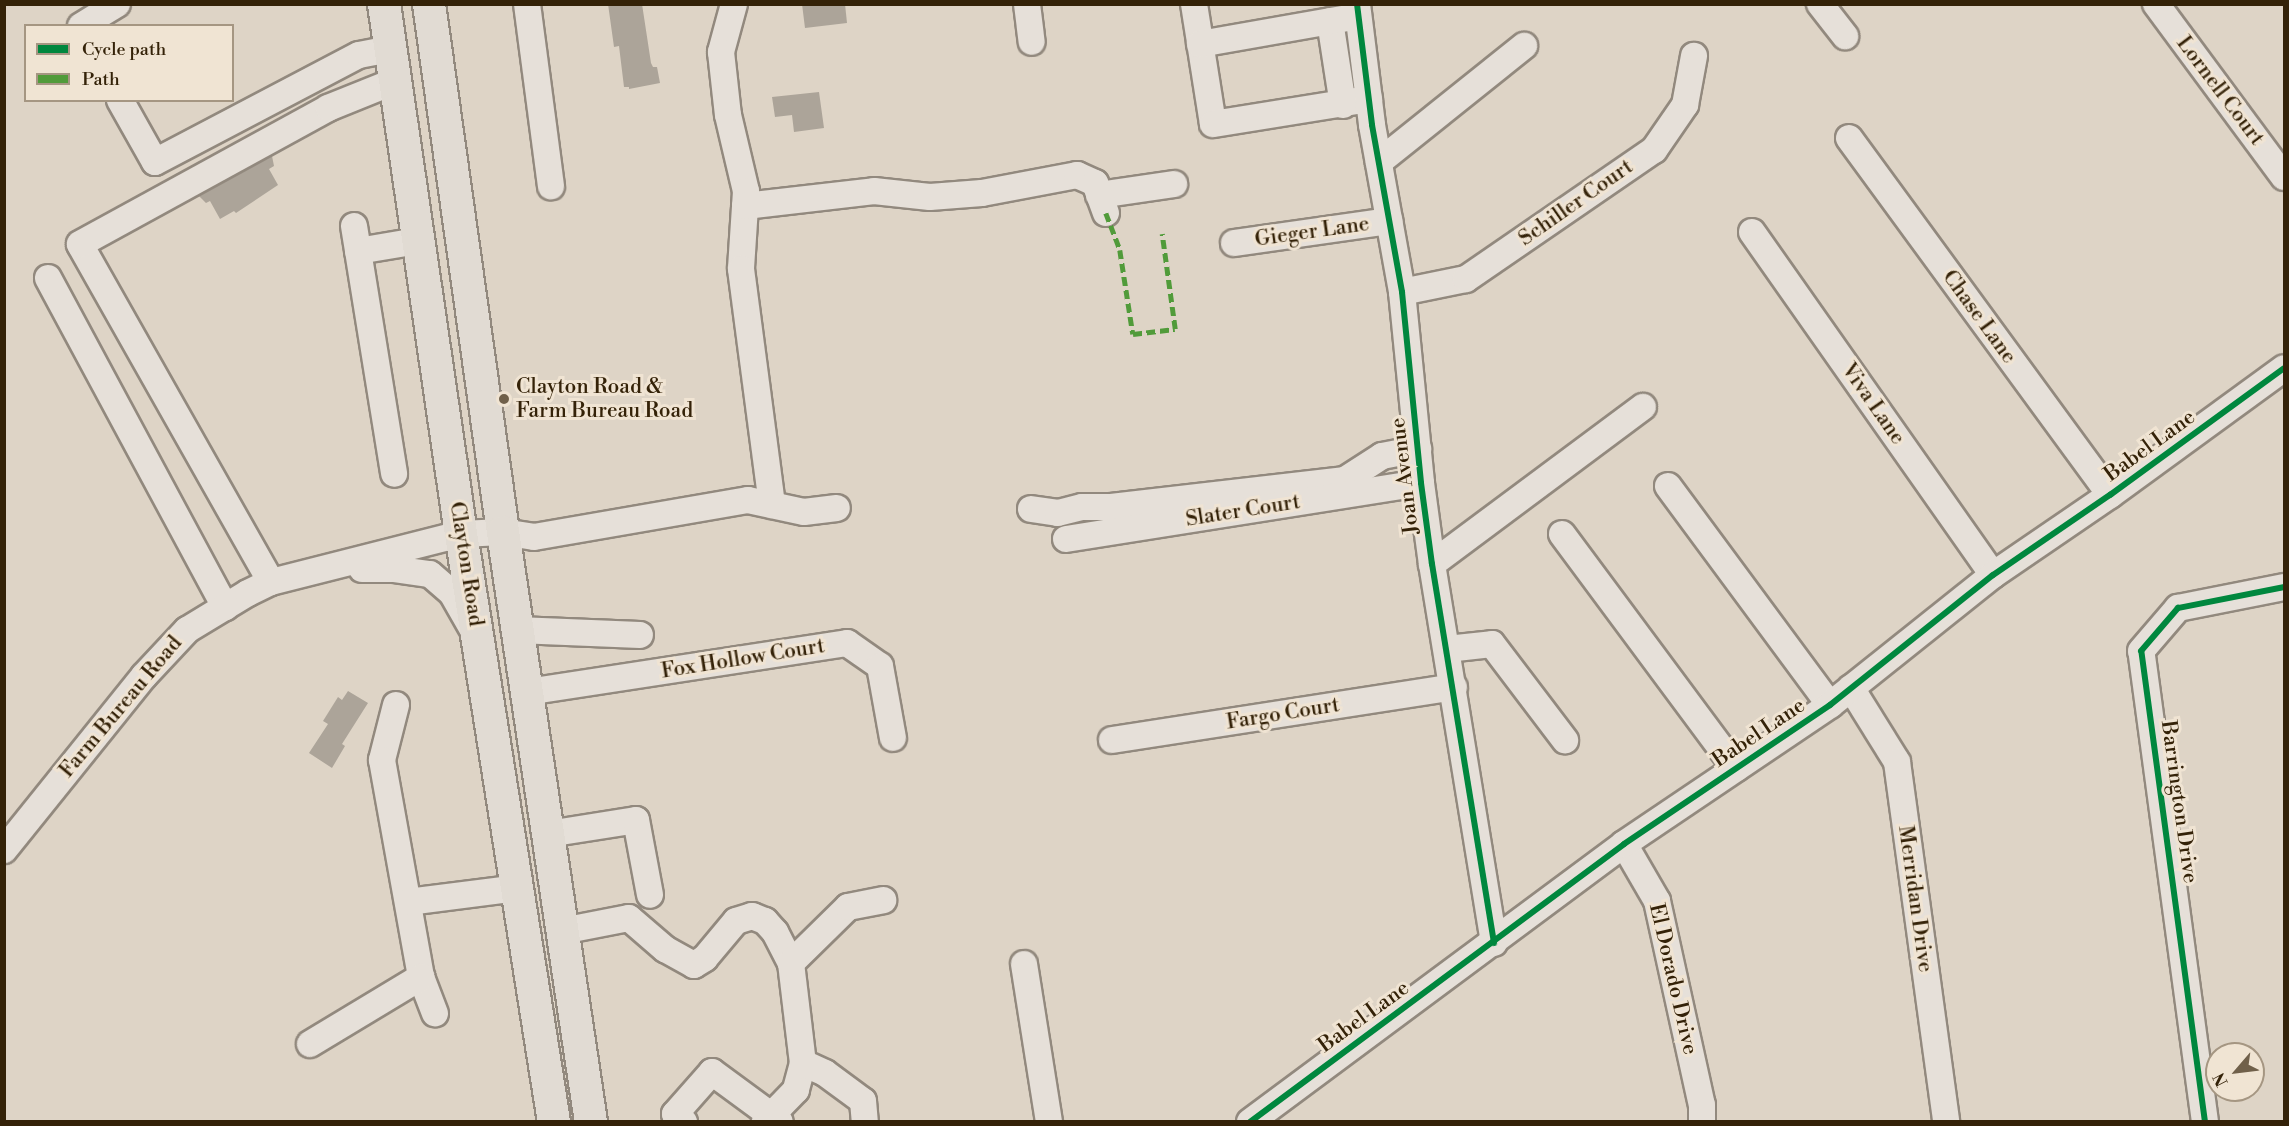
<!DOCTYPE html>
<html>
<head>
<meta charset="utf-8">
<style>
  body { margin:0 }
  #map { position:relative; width:2289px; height:1126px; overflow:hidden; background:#ded4c6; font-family:"Libre Bodoni",serif }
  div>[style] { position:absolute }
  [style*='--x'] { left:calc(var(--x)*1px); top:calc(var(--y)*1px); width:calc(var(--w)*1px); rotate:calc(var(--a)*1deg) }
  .building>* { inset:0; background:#aca499 }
  .roads { filter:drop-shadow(2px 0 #92897e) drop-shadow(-2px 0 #92897e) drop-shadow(0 2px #92897e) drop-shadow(0 -2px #92897e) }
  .minor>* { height:26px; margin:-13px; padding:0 13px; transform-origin:13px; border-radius:13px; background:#e6e0d9 }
  .major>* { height:32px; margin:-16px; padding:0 16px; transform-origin:16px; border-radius:16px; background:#e1dbd3 }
  .quiet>* { height:4.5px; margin-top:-2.25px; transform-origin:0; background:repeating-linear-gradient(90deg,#519b3a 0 9px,transparent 0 13.5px) }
  .cycleway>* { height:6px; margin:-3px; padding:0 3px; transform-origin:3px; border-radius:3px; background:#00873e }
  .dots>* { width:16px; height:16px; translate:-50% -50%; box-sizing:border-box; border:3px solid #f0e4d3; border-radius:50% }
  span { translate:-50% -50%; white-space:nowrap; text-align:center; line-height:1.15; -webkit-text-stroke:6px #f0e4d3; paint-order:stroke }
  .street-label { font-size:21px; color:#342208 }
  .poi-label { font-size:21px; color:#342208 }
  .left { translate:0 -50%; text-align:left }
  .frame { position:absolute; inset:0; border:6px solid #342208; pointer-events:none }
  .legend { position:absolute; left:24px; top:24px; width:210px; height:78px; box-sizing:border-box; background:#f0e4d3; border:2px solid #a59682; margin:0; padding:8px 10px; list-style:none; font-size:18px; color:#342208 }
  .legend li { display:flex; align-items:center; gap:12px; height:30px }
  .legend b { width:30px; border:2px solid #a59682 }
  .north { position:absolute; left:2205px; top:1042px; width:60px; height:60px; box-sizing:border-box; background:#f0e4d3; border:2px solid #a59682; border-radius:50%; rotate:242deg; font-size:16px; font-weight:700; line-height:24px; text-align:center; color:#342208 }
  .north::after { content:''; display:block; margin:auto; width:21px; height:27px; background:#70604a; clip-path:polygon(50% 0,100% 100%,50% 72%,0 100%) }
</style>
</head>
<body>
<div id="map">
  <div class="building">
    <i style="clip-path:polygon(608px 4px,642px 4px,651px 63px,653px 67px,657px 67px,660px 83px,629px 89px,629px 87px,624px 87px,619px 46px,614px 47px)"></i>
    <i style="clip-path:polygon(802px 4px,845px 4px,847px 23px,805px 28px)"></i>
    <i style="clip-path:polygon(819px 92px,824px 128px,794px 132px,792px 115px,775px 117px,772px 97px)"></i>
    <i style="clip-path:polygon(272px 156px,274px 166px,269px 169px,278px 185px,236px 213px,234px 211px,220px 219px,210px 201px,206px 203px,199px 196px)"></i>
    <i style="clip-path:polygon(348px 691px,368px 703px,342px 744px,345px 746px,332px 768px,309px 753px,328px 724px,323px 721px,338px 697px,342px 700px)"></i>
  </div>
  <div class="roads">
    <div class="minor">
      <i style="--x:527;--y:4;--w:184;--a:82.5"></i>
      <i style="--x:734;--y:4;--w:50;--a:105.2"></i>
      <i style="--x:721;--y:52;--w:63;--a:83.7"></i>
      <i style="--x:728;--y:115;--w:78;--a:76.7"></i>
      <i style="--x:746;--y:191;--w:78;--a:93.7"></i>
      <i style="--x:741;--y:269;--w:238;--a:82.5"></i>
      <i style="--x:1027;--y:4;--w:38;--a:83"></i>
      <i style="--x:1194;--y:4;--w:121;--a:81"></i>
      <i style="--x:1213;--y:124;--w:158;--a:-9.1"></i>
      <i style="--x:1357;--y:4;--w:122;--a:82.9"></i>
      <i style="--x:1372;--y:125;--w:170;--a:79.8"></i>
      <i style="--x:1402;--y:292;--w:192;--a:84.3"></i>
      <i style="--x:1421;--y:483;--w:82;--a:82.3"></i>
      <i style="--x:1432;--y:564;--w:384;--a:80.7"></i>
      <i style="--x:1820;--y:4;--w:41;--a:52"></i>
      <i style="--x:2156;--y:4;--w:215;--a:53.5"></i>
      <i style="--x:1330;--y:21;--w:85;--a:81.2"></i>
      <i style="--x:81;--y:26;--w:42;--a:-31.4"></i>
      <i style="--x:1200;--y:44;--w:160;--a:-10"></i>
      <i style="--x:120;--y:100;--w:71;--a:60.6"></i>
      <i style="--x:155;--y:162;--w:230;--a:-27.7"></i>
      <i style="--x:359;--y:55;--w:33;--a:-11"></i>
      <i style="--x:1849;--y:138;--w:442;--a:53.8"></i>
      <i style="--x:1379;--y:162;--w:186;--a:-38.7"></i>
      <i style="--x:1099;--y:195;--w:76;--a:-8.3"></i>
      <i style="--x:745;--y:206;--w:130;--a:-6.6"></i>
      <i style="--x:874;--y:191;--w:56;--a:6.1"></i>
      <i style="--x:930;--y:197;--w:52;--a:-4.4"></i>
      <i style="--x:982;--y:193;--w:97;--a:-10.7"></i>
      <i style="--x:1077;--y:175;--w:20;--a:24"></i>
      <i style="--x:1095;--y:183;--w:32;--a:70"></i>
      <i style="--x:354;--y:226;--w:251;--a:80.8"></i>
      <i style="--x:1752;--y:232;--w:419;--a:54.9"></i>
      <i style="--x:1234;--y:243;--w:157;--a:-8.1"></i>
      <i style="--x:358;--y:251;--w:61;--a:-9.5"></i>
      <i style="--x:48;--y:278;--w:374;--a:61.7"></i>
      <i style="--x:1402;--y:292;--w:65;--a:-11.5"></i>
      <i style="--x:1466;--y:279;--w:228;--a:-34.5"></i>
      <i style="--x:1654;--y:150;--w:55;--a:-55.4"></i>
      <i style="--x:1685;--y:105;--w:50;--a:-79.6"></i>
      <i style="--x:1668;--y:486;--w:272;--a:53.5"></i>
      <i style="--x:1031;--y:509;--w:27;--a:8"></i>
      <i style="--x:1058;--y:513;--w:25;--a:-14"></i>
      <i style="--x:1082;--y:507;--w:29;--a:0"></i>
      <i style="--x:1111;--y:507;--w:236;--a:-6.6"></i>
      <i style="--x:1345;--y:480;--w:44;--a:-33"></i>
      <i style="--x:1382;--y:456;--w:37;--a:-11"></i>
      <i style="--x:1562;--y:534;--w:292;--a:53.4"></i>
      <i style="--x:1066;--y:539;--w:359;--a:-9"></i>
      <i style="--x:1432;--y:564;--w:263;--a:-36.7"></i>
      <i style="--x:362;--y:569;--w:31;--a:0"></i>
      <i style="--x:393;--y:569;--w:37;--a:8"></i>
      <i style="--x:430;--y:574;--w:29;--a:41"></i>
      <i style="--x:452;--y:593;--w:40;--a:60.3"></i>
      <i style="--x:271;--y:582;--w:388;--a:-119.5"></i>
      <i style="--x:80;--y:244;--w:283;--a:-28.7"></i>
      <i style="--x:328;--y:108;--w:72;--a:-21.9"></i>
      <i style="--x:517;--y:630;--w:123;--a:2.3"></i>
      <i style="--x:1447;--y:649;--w:45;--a:-6.3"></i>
      <i style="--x:1492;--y:644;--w:121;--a:52.8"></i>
      <i style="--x:1851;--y:688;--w:87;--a:58.1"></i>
      <i style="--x:1897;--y:762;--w:363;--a:82.2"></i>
      <i style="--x:527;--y:692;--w:324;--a:-8.7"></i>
      <i style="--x:847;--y:643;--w:40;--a:34.9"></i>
      <i style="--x:880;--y:666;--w:73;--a:79.8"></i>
      <i style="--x:396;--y:705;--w:57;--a:104.3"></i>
      <i style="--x:382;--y:760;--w:220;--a:79.8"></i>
      <i style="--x:421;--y:977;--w:39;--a:69"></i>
      <i style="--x:1112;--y:740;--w:346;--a:-8.8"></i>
      <i style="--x:548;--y:834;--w:89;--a:-9"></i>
      <i style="--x:636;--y:820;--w:76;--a:79.4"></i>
      <i style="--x:1624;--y:844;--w:66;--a:59.9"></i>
      <i style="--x:1657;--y:901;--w:209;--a:77.6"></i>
      <i style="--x:1702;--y:1105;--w:17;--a:90"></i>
      <i style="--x:4;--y:850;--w:223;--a:-51.2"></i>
      <i style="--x:144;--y:676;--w:63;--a:-46.9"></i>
      <i style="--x:187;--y:630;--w:71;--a:-31.2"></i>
      <i style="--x:248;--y:593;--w:25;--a:-26"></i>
      <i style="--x:271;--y:582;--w:196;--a:-14.2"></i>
      <i style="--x:461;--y:534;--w:42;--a:-2.7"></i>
      <i style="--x:503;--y:532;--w:31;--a:9"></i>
      <i style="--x:534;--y:537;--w:217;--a:-9.8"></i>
      <i style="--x:748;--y:500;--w:57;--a:12.1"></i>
      <i style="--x:804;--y:512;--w:33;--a:-7"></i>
      <i style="--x:408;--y:902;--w:110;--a:-7.3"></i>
      <i style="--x:562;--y:931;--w:68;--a:-11"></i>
      <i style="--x:629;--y:918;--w:48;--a:40.7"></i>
      <i style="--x:665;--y:949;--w:33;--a:29"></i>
      <i style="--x:694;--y:965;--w:13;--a:-32"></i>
      <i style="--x:705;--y:958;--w:48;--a:-50"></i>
      <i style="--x:736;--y:921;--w:17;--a:-17"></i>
      <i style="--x:752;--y:916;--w:14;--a:21"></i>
      <i style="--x:765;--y:921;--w:15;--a:48"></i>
      <i style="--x:775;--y:932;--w:35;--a:63"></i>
      <i style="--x:791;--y:963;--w:101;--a:83.2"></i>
      <i style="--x:803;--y:1063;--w:28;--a:105"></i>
      <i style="--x:796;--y:1090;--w:45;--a:134.1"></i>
      <i style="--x:791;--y:963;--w:80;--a:-44.5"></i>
      <i style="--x:848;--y:907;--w:36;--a:-11"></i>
      <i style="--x:1024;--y:964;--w:160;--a:81"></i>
      <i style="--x:310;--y:1044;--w:130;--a:-31.1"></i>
      <i style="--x:803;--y:1063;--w:24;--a:24"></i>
      <i style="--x:825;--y:1073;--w:47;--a:36.4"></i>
      <i style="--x:863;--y:1101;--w:21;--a:85"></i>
      <i style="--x:684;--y:1122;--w:12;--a:-138"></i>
      <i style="--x:675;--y:1114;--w:56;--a:-48.6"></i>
      <i style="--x:712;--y:1072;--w:84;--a:36.3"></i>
      <i style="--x:1250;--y:1122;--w:466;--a:-36.6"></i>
      <i style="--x:1624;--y:844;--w:249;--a:-34"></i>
      <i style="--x:1830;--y:705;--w:208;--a:-38.6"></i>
      <i style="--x:1993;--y:575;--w:142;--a:-34.4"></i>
      <i style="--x:2110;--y:495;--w:215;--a:-36.1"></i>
      <i style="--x:2205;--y:1122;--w:475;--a:-97.7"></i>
      <i style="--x:2141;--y:651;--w:57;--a:-49.3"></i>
      <i style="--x:2178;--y:608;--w:108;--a:-11.2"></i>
    </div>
    <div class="major">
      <i style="--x:384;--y:4;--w:536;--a:81.73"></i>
      <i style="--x:461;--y:534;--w:595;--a:81.01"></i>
      <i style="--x:429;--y:4;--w:533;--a:82.02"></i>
      <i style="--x:503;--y:532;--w:597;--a:81.52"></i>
    </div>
  </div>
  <div class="quiet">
    <i style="--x:1106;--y:213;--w:40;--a:69"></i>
    <i style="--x:1120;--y:250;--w:85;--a:81.2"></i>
    <i style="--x:1133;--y:334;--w:42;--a:-6.8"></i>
    <i style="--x:1175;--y:329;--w:96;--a:-97.8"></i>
  </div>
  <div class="cycleway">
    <i style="--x:1357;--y:4;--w:122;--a:82.9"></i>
    <i style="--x:1372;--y:125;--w:170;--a:79.8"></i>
    <i style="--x:1402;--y:292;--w:192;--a:84.3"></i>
    <i style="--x:1421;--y:483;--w:82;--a:82.3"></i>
    <i style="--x:1432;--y:564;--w:384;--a:80.7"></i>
    <i style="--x:1250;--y:1122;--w:466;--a:-36.6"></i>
    <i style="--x:1624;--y:844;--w:249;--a:-34"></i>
    <i style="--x:1830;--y:705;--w:208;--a:-38.6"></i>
    <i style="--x:1993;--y:575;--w:142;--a:-34.4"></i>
    <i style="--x:2110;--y:495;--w:215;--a:-36.1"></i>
    <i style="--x:2205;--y:1122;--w:475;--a:-97.7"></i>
    <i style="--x:2141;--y:651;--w:57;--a:-49.3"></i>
    <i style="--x:2178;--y:608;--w:108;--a:-11.2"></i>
  </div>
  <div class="dots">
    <i style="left:504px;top:399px;background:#70604a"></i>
  </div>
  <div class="street-label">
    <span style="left:2220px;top:91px;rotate:53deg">Lornell Court</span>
    <span style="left:1576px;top:203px;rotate:-35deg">Schiller Court</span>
    <span style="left:1312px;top:232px;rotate:-8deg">Gieger Lane</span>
    <span style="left:1979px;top:317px;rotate:54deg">Chase Lane</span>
    <span style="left:1873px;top:404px;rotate:55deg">Viva Lane</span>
    <span style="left:2150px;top:446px;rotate:-36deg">Babel Lane</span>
    <span style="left:1405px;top:476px;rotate:-97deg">Joan Avenue</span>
    <span style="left:1243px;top:511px;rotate:-9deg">Slater Court</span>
    <span style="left:466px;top:564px;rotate:81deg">Clayton Road</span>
    <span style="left:743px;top:659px;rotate:-9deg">Fox Hollow Court</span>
    <span style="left:121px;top:707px;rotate:-50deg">Farm Bureau Road</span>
    <span style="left:1283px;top:714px;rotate:-9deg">Fargo Court</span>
    <span style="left:1759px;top:733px;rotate:-34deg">Babel Lane</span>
    <span style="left:2179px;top:802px;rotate:82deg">Barrington Drive</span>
    <span style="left:1915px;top:899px;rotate:82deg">Merridan Drive</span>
    <span style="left:1673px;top:979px;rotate:77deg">El Dorado Drive</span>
    <span style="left:1364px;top:1017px;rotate:-36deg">Babel Lane</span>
  </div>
  <div class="poi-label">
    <span class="left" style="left:516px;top:399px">Clayton Road &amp;<br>Farm Bureau Road</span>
  </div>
  <div class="frame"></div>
  <ul class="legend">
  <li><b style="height:8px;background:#00873e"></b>Cycle path</li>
  <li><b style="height:8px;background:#519b3a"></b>Path</li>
  </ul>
  <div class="north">N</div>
</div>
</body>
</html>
